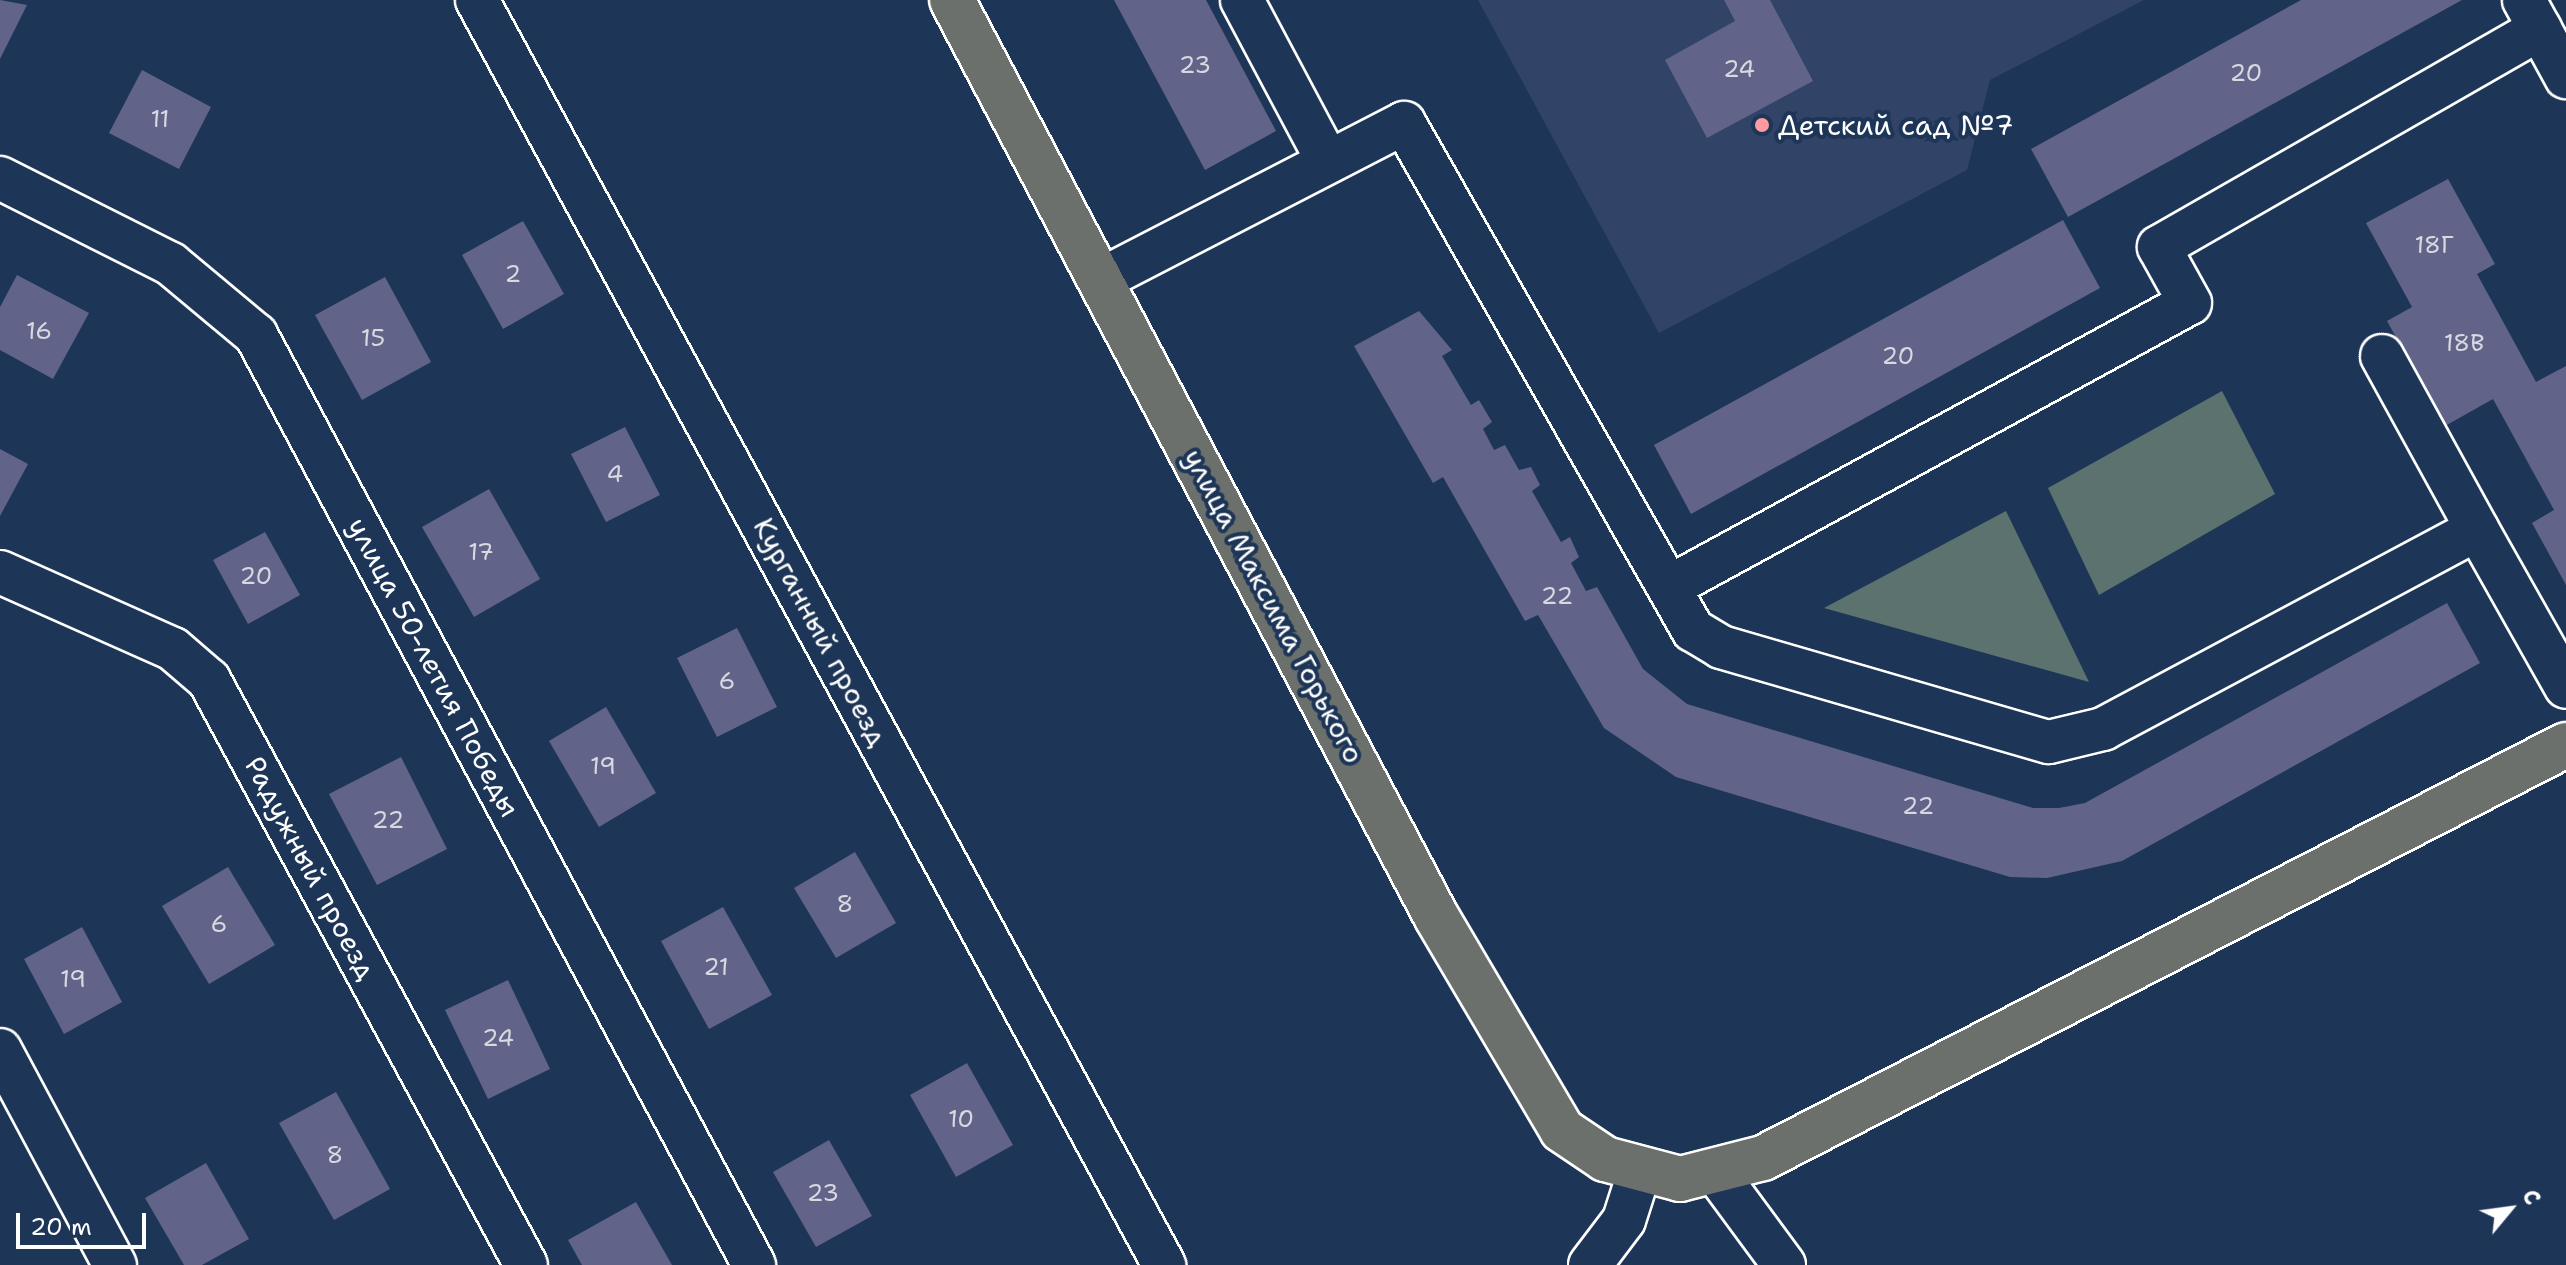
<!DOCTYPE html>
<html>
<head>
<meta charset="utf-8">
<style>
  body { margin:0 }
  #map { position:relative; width:2566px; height:1265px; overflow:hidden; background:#1d3557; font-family:"Shantell Sans",sans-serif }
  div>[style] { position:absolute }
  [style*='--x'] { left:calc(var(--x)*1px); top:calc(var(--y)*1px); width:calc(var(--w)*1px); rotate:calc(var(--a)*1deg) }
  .built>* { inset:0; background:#314366 }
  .green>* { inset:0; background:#5b726e }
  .building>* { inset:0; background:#616488 }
  .roads { filter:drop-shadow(2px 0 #fff) drop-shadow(-2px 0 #fff) drop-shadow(0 2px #fff) drop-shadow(0 -2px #fff) }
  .minor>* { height:42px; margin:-21px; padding:0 21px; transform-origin:21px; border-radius:21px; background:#1d3557 }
  .major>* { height:44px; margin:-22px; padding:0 22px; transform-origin:22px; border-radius:22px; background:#6b706d }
  .dots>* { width:22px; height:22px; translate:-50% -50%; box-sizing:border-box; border:4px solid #1d3557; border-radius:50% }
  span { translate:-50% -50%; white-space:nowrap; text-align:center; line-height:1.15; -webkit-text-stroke:8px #1d3557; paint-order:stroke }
  .number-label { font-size:24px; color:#d8d8e1 }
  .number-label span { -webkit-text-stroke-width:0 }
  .poi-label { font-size:28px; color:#fff }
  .left { translate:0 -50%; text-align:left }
  .street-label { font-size:28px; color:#fff }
  .north { position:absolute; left:2470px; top:1169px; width:80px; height:80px; -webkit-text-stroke:6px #1d3557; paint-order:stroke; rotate:61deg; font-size:22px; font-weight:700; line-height:32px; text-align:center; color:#fff }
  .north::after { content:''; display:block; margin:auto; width:28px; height:36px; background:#fff; clip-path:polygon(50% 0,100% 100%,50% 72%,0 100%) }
  .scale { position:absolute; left:16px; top:1213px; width:130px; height:36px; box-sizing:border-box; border:4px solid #fff; border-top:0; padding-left:10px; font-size:24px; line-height:28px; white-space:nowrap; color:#fff; -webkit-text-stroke:6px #1d3557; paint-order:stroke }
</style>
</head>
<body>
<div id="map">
  <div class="built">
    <i style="clip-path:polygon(1478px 0,2144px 0,1990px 80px,1967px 170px,1659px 333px)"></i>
  </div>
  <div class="green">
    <i style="clip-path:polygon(2222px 391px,2275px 494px,2099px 595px,2048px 488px)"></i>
    <i style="clip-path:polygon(2006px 511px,2089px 682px,1824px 608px)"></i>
  </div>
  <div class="building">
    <i style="clip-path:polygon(0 0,27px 5px,0 59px)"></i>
    <i style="clip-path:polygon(1114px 0,1206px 0,1276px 131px,1205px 170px)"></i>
    <i style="clip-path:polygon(1724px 0,1770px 0,1813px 81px,1707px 138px,1665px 60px,1735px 21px)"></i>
    <i style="clip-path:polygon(2301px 0,2462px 0,2068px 217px,2031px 149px)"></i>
    <i style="clip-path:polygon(142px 70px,211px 107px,179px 169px,109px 133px)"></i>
    <i style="clip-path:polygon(2448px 179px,2495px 264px,2477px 274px,2536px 382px,2566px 366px,2566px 585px,2532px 523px,2554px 510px,2493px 399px,2445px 426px,2387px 321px,2412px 307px,2366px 223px)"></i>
    <i style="clip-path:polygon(2063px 220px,2100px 288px,1691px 514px,1654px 445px)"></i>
    <i style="clip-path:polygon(523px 221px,564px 294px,503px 329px,462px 255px)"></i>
    <i style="clip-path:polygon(17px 275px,89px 313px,53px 379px,0 350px,0 307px)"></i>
    <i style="clip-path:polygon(385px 277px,431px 362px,362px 400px,315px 315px)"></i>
    <i style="clip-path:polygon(1419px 311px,1452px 350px,1442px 356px,1471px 405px,1479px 400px,1492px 422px,1483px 429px,1494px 450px,1505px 445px,1519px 470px,1531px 467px,1540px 485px,1532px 491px,1561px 542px,1570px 537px,1579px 557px,1571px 563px,1586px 591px,1597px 587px,1643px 669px,1687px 704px,2033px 808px,2059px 808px,2085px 803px,2447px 603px,2480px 663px,2122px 861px,2047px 878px,2010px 877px,1676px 777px,1604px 728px,1538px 615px,1525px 621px,1443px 477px,1433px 483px,1354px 346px)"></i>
    <i style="clip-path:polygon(625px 427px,660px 495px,606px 522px,571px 454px)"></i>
    <i style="clip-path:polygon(0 449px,28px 464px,0 516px)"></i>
    <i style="clip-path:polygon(489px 489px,540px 579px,474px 617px,422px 527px)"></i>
    <i style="clip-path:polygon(265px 532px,300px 595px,248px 624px,213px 560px)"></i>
    <i style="clip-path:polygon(737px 628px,777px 707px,717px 737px,677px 658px)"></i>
    <i style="clip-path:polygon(606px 707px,656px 793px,599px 827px,549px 741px)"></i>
    <i style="clip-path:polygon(401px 757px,447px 849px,377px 885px,329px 794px)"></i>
    <i style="clip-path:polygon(855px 852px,896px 923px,836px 958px,794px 888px)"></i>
    <i style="clip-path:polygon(228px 867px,275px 945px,209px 984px,162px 906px)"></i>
    <i style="clip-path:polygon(723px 907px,772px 995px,709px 1029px,661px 941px)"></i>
    <i style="clip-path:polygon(82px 927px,122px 1002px,64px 1034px,24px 959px)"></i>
    <i style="clip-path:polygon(508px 980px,550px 1069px,488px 1099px,445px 1010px)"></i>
    <i style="clip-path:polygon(967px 1063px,1013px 1145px,956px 1177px,910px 1095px)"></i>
    <i style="clip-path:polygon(336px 1092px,390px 1189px,334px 1220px,279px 1123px)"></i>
    <i style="clip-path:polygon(829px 1140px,872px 1216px,816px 1247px,773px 1172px)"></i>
    <i style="clip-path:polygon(206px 1163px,249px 1239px,202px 1265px,184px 1265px,145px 1198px)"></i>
    <i style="clip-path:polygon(636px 1202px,672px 1265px,582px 1265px,568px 1240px)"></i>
  </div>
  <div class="roads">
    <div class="minor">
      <i style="--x:477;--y:0;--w:1440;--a:61.49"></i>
      <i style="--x:1242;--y:0;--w:183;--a:62"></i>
      <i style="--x:2524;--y:0;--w:88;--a:61.4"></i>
      <i style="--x:0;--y:178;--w:191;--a:26.7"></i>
      <i style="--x:171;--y:264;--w:111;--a:39.9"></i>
      <i style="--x:256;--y:335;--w:1055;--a:61.83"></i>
      <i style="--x:1102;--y:279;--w:340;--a:-27.3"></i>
      <i style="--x:1404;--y:123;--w:584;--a:60.32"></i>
      <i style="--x:1693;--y:630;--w:33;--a:31"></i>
      <i style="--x:1721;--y:647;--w:341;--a:16.2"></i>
      <i style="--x:2049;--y:742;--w:56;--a:-13.5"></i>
      <i style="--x:2103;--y:729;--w:424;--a:-28.1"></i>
      <i style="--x:2477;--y:529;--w:181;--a:60.6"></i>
      <i style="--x:2382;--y:356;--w:197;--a:61.2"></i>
      <i style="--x:0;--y:572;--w:189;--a:24"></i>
      <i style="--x:173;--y:649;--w:48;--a:40.7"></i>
      <i style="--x:209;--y:680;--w:665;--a:61.55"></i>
      <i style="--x:1669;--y:587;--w:593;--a:-28.6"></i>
      <i style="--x:2190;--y:303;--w:64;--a:-119"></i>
      <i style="--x:2159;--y:247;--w:439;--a:-29.8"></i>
      <i style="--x:0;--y:1050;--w:244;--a:61.9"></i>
      <i style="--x:1717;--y:1174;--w:113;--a:53.6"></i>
      <i style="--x:1590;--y:1265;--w:56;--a:-52.9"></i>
      <i style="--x:1624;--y:1220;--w:52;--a:-72.3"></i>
    </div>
    <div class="major">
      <i style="--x:952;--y:0;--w:1036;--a:62.15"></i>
      <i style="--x:1436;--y:916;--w:248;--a:59.5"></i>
      <i style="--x:1562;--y:1130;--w:52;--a:34"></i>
      <i style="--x:1605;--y:1159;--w:78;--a:14.9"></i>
      <i style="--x:1680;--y:1179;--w:86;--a:-14.2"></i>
      <i style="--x:1763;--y:1158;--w:903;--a:-27.22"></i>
    </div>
  </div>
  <div class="dots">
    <i style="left:1762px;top:125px;background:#ff9aa2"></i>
  </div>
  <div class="number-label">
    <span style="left:1195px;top:66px">23</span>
    <span style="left:1739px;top:70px">24</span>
    <span style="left:2246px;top:74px">20</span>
    <span style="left:160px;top:120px">11</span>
    <span style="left:2434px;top:246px">18Г</span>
    <span style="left:513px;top:275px">2</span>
    <span style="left:39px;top:332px">16</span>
    <span style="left:373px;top:339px">15</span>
    <span style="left:2464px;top:344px">18В</span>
    <span style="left:1898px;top:357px">20</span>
    <span style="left:615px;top:475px">4</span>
    <span style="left:481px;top:553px">17</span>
    <span style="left:256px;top:577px">20</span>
    <span style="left:1557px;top:597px">22</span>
    <span style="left:727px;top:682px">6</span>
    <span style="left:603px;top:767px">19</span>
    <span style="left:1918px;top:807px">22</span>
    <span style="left:388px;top:821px">22</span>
    <span style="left:845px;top:905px">8</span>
    <span style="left:219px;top:925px">6</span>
    <span style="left:716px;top:968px">21</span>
    <span style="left:73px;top:980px">19</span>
    <span style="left:498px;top:1039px">24</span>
    <span style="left:961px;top:1120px">10</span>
    <span style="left:335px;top:1156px">8</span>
    <span style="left:823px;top:1194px">23</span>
  </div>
  <div class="poi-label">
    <span class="left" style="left:1778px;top:125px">Детский сад №7</span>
  </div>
  <div class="street-label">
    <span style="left:1274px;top:606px;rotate:62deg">улица Максима Горького</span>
    <span style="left:821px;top:632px;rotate:62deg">Курганный проезд</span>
    <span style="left:434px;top:667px;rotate:62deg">улица 50-летия Победы</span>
    <span style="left:311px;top:868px;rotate:62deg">Радужный проезд</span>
  </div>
  <div class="north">С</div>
  <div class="scale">20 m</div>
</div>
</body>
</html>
